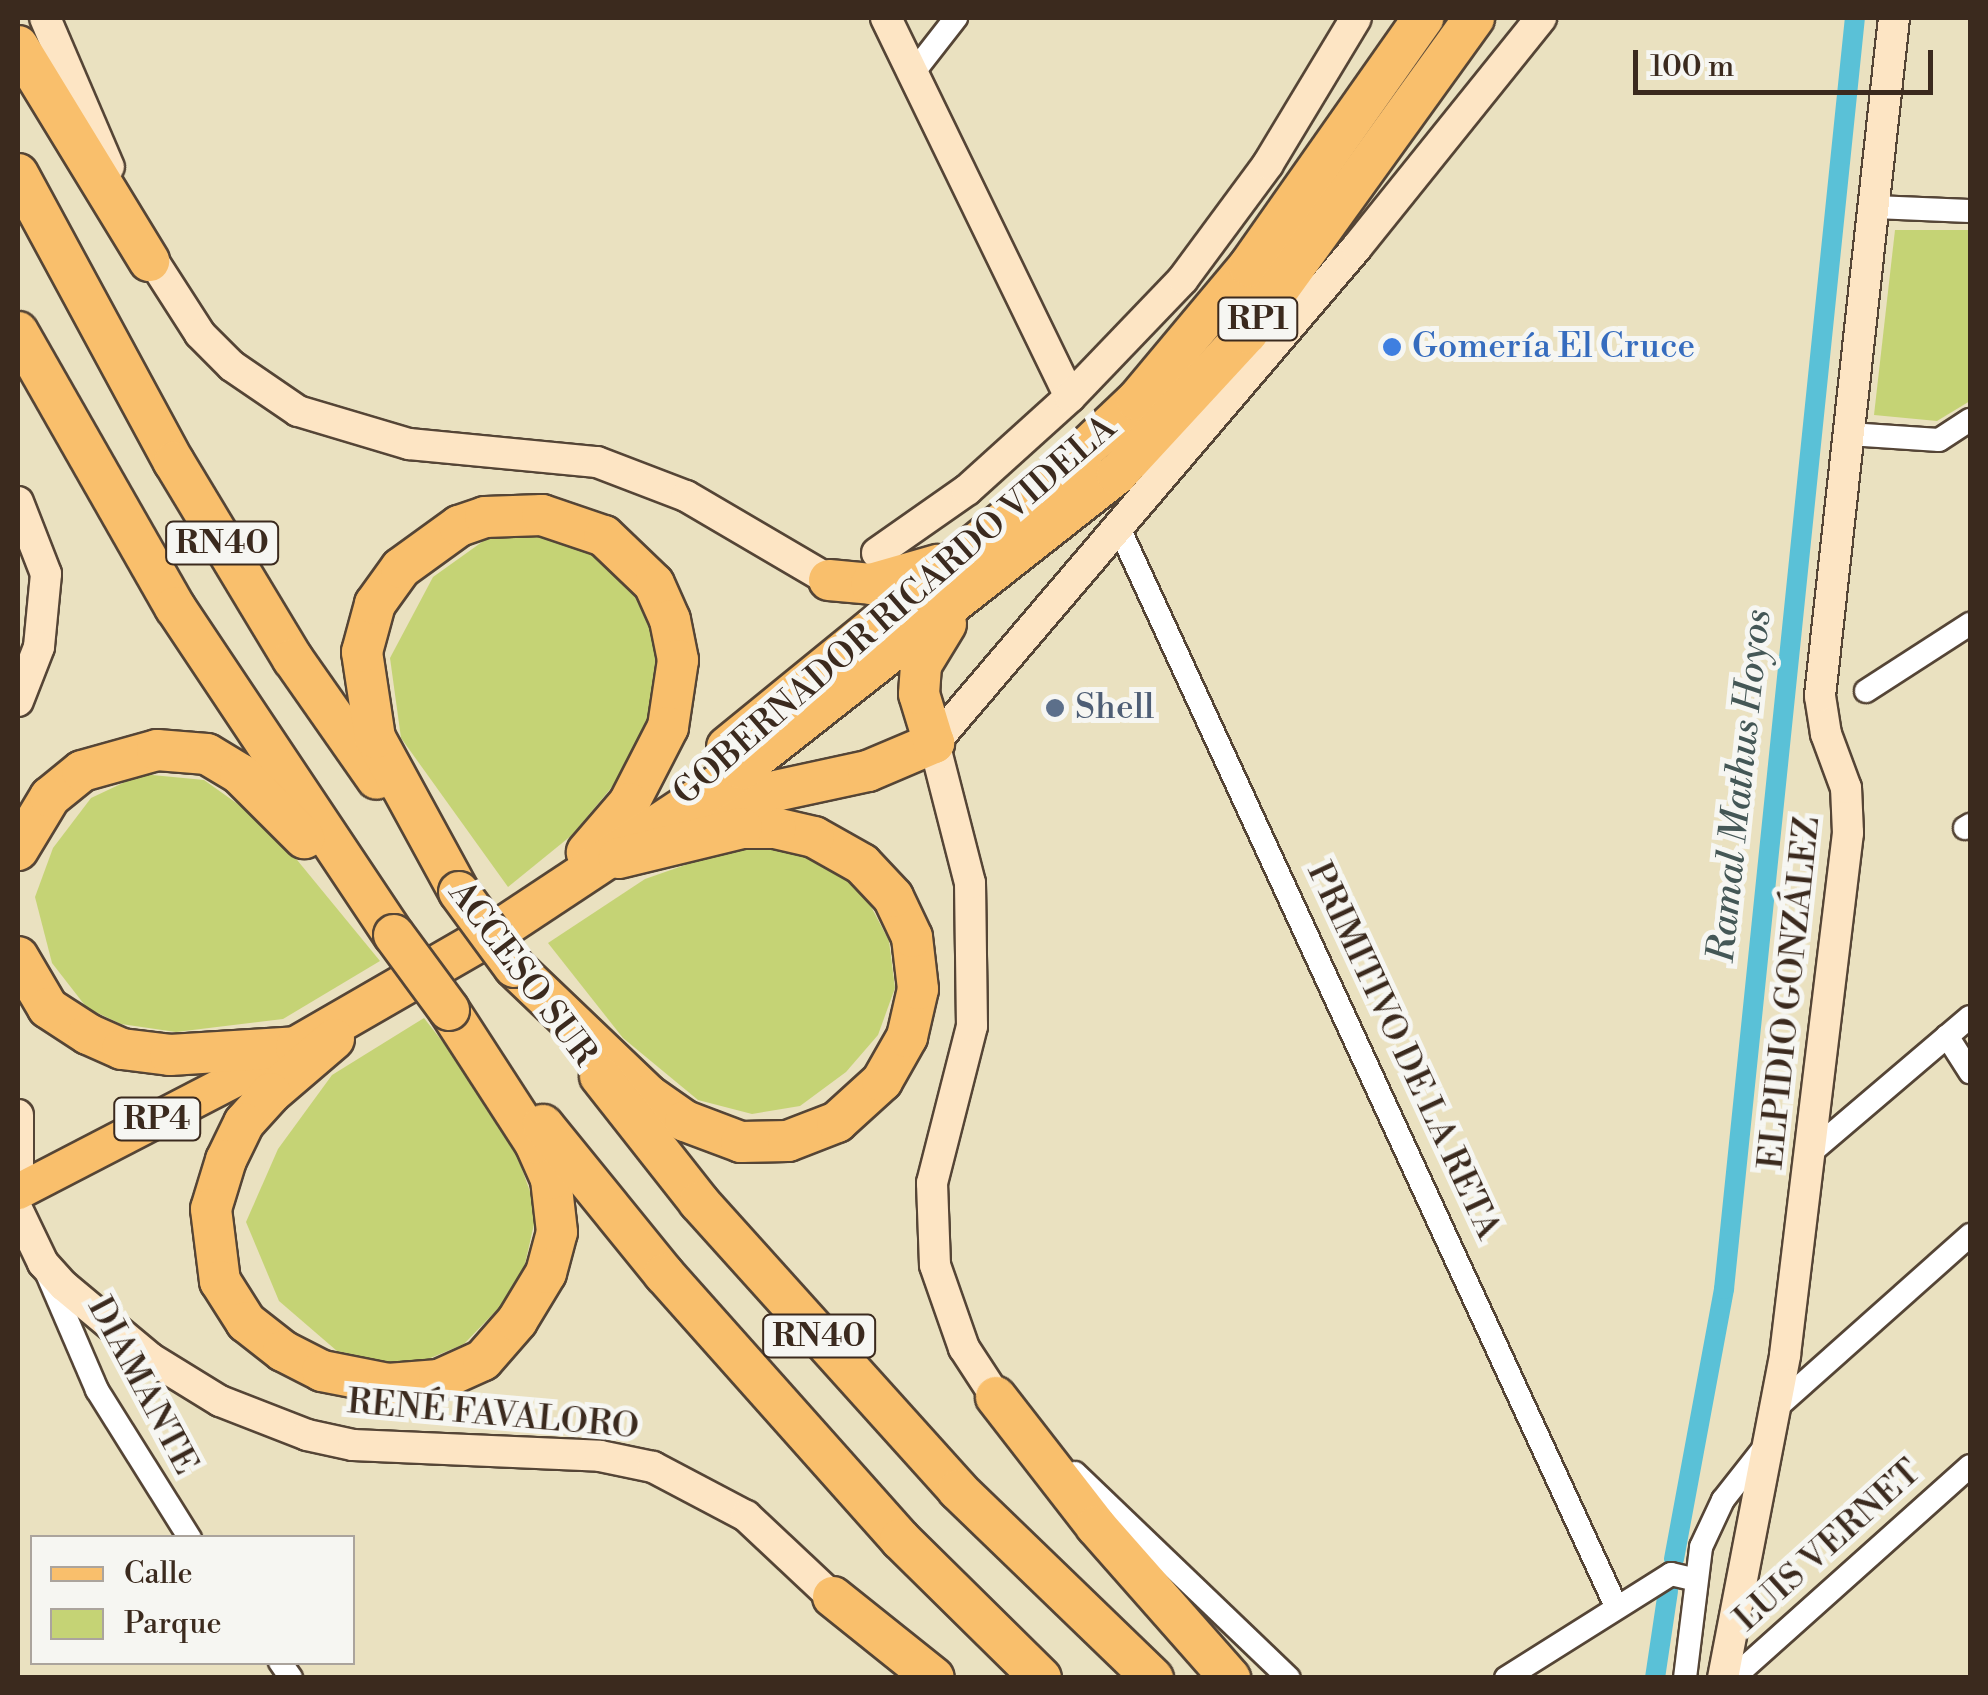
<!DOCTYPE html>
<html>
<head>
<meta charset="utf-8">
<style>
  body { margin:0 }
  #map { position:relative; width:1988px; height:1695px; overflow:hidden; background:#eae1c0; font-family:"Libre Bodoni",serif }
  div>[style] { position:absolute }
  [style*='--x'] { left:calc(var(--x)*1px); top:calc(var(--y)*1px); width:calc(var(--w)*1px); rotate:calc(var(--a)*1deg) }
  .green>* { inset:0; background:#c5d375 }
  .canal>* { height:20px; margin:-10px; padding:0 10px; transform-origin:10px; border-radius:10px; background:#5ac1d7 }
  .roads { filter:drop-shadow(2px 0 #554536) drop-shadow(-2px 0 #554536) drop-shadow(0 2px #554536) drop-shadow(0 -2px #554536) }
  .street>* { height:22px; margin:-11px; padding:0 11px; transform-origin:11px; border-radius:11px; background:#fff }
  .secondary>* { height:30px; margin:-15px; padding:0 15px; transform-origin:15px; border-radius:15px; background:#fde5c4 }
  .primary>* { height:35px; margin:-17.5px; padding:0 17.5px; transform-origin:17.5px; border-radius:17.5px; background:#f9bf6c }
  .highway>* { height:40px; margin:-20px; padding:0 20px; transform-origin:20px; border-radius:20px; background:#f9bf6c }
  .bridges { filter:drop-shadow(2px 0 #554536) drop-shadow(-2px 0 #554536) drop-shadow(0 2px #554536) drop-shadow(0 -2px #554536) }
  .highway-bridge>* { height:40px; margin:-20px; padding:0 20px; transform-origin:20px; border-radius:20px; background:#f9bf6c }
  .dots>* { width:28px; height:28px; translate:-50% -50%; box-sizing:border-box; border:5px solid #f6f6f2; border-radius:50% }
  span { translate:-50% -50%; white-space:nowrap; text-align:center; line-height:1.15; -webkit-text-stroke:10px #f6f6f2; paint-order:stroke }
  .shield-label span { padding:2px 8px; background:#f6f6f2; border:2px solid; border-radius:8px; -webkit-text-stroke-width:0 }
  .shield-label { font-size:32px; color:#3b2a1e; font-weight:700 }
  .shop-label { font-size:35px; color:#366cbe }
  .left { translate:0 -50%; text-align:left }
  .street-label { font-size:35px; color:#3b2a1e }
  .service-label { font-size:35px; color:#4e5e75 }
  .water-label { font-size:38px; color:#445756; font-style:italic }
  .frame { position:absolute; inset:0; border:20px solid #3b2a1e; pointer-events:none }
  .legend { position:absolute; left:30px; top:1535px; width:325px; height:130px; box-sizing:border-box; background:#f6f6f2; border:2px solid #aba49d; margin:0; padding:12px 18px; list-style:none; font-size:30px; color:#3b2a1e }
  .legend li { display:flex; align-items:center; gap:20px; height:50px }
  .legend b { width:50px; border:2px solid #aba49d }
  .scale { position:absolute; left:1633px; top:50px; width:300px; height:45px; box-sizing:border-box; border:5px solid #3b2a1e; border-top:0; padding-left:12px; font-size:30px; line-height:35px; white-space:nowrap; color:#3b2a1e; -webkit-text-stroke:8px #f6f6f2; paint-order:stroke }
</style>
</head>
<body>
<div id="map">
  <div class="green">
    <i style="clip-path:polygon(1895px 230px,1970px 230px,1970px 401px,1937px 421px,1874px 415px)"></i>
    <i style="clip-path:polygon(496px 532px,565px 533px,608px 555px,638px 587px,656px 625px,661px 681px,636px 758px,572px 835px,508px 887px,401px 738px,390px 658px,433px 577px)"></i>
    <i style="clip-path:polygon(142px 774px,204px 780px,270px 827px,380px 961px,283px 1019px,176px 1032px,121px 1024px,87px 1008px,52px 963px,35px 897px,53px 848px,91px 798px)"></i>
    <i style="clip-path:polygon(754px 841px,812px 858px,863px 891px,889px 941px,895px 988px,878px 1035px,846px 1072px,800px 1106px,752px 1114px,698px 1100px,623px 1038px,548px 943px,645px 879px)"></i>
    <i style="clip-path:polygon(424px 1018px,505px 1122px,537px 1211px,520px 1286px,464px 1344px,409px 1367px,337px 1351px,279px 1301px,246px 1222px,278px 1149px,332px 1075px)"></i>
  </div>
  <div class="canal">
    <i style="--x:1674;--y:1559;--w:275;--a:-79.5"></i>
    <i style="--x:1724;--y:1289;--w:1278;--a:-84.12"></i>
    <i style="--x:1655;--y:1678;--w:88;--a:-81.5"></i>
  </div>
  <div class="roads">
    <div class="street">
      <i style="--x:913;--y:73;--w:70;--a:-52"></i>
      <i style="--x:1874;--y:207;--w:96;--a:2.4"></i>
      <i style="--x:1849;--y:434;--w:90;--a:3.8"></i>
      <i style="--x:1939;--y:440;--w:37;--a:-33"></i>
      <i style="--x:1119;--y:528;--w:1187;--a:65.25"></i>
      <i style="--x:1866;--y:691;--w:124;--a:-32.8"></i>
      <i style="--x:1965;--y:828;--w:6;--a:-31"></i>
      <i style="--x:1947;--y:1036;--w:43;--a:57.4"></i>
      <i style="--x:1810;--y:1153;--w:210;--a:-40.4"></i>
      <i style="--x:45;--y:1269;--w:132;--a:66.7"></i>
      <i style="--x:97;--y:1390;--w:175;--a:57.9"></i>
      <i style="--x:1776;--y:1408;--w:260;--a:-41.7"></i>
      <i style="--x:1075;--y:1473;--w:296;--a:43.8"></i>
      <i style="--x:280;--y:1662;--w:19;--a:55"></i>
      <i style="--x:1506;--y:1678;--w:195;--a:-32.2"></i>
      <i style="--x:1671;--y:1574;--w:22;--a:13"></i>
      <i style="--x:1685;--y:1678;--w:132;--a:-83"></i>
      <i style="--x:1701;--y:1547;--w:52;--a:-64.9"></i>
      <i style="--x:1723;--y:1500;--w:71;--a:-51.8"></i>
      <i style="--x:1733;--y:1678;--w:318;--a:-41.8"></i>
    </div>
    <div class="secondary">
      <i style="--x:45;--y:18;--w:162;--a:66.8"></i>
      <i style="--x:886;--y:18;--w:421;--a:64.1"></i>
      <i style="--x:141;--y:242;--w:109;--a:57.3"></i>
      <i style="--x:200;--y:334;--w:45;--a:45"></i>
      <i style="--x:232;--y:366;--w:80;--a:34.3"></i>
      <i style="--x:298;--y:411;--w:116;--a:16.6"></i>
      <i style="--x:409;--y:444;--w:189;--a:5.5"></i>
      <i style="--x:597;--y:462;--w:95;--a:20.9"></i>
      <i style="--x:686;--y:496;--w:166;--a:30.4"></i>
      <i style="--x:18;--y:502;--w:77;--a:68.7"></i>
      <i style="--x:46;--y:574;--w:73;--a:95.5"></i>
      <i style="--x:39;--y:647;--w:58;--a:111.3"></i>
      <i style="--x:877;--y:553;--w:110;--a:-35"></i>
      <i style="--x:967;--y:490;--w:139;--a:-42.1"></i>
      <i style="--x:1070;--y:397;--w:163;--a:-46.2"></i>
      <i style="--x:1183;--y:279;--w:143;--a:-53.5"></i>
      <i style="--x:1268;--y:164;--w:170;--a:-58.9"></i>
      <i style="--x:18;--y:1115;--w:58;--a:90"></i>
      <i style="--x:18;--y:1211;--w:58;--a:64.3"></i>
      <i style="--x:43;--y:1263;--w:31;--a:48"></i>
      <i style="--x:64;--y:1286;--w:112;--a:39.9"></i>
      <i style="--x:150;--y:1358;--w:82;--a:31.6"></i>
      <i style="--x:220;--y:1401;--w:93;--a:21.3"></i>
      <i style="--x:307;--y:1435;--w:47;--a:12.3"></i>
      <i style="--x:353;--y:1445;--w:247;--a:2.5"></i>
      <i style="--x:600;--y:1456;--w:54;--a:11.7"></i>
      <i style="--x:653;--y:1467;--w:105;--a:27.8"></i>
      <i style="--x:746;--y:1516;--w:137;--a:43.2"></i>
      <i style="--x:996;--y:1397;--w:59;--a:-123.1"></i>
      <i style="--x:964;--y:1348;--w:88;--a:-109.3"></i>
      <i style="--x:935;--y:1265;--w:82;--a:-92.1"></i>
      <i style="--x:932;--y:1183;--w:162;--a:-75.7"></i>
      <i style="--x:972;--y:1026;--w:143;--a:-90.8"></i>
      <i style="--x:970;--y:883;--w:145;--a:-104.4"></i>
      <i style="--x:934;--y:743;--w:652;--a:-49.54"></i>
      <i style="--x:1357;--y:247;--w:294;--a:-51.2"></i>
      <i style="--x:1723;--y:1678;--w:329;--a:-79.1"></i>
      <i style="--x:1785;--y:1355;--w:526;--a:-83.12"></i>
      <i style="--x:1848;--y:833;--w:45;--a:-92.5"></i>
      <i style="--x:1846;--y:788;--w:58;--a:-110.3"></i>
      <i style="--x:1826;--y:734;--w:38;--a:-99"></i>
      <i style="--x:1820;--y:696;--w:682;--a:-83.77"></i>
    </div>
    <div class="primary">
      <i style="--x:18;--y:1191;--w:309;--a:-27.4"></i>
    </div>
    <div class="highway">
      <i style="--x:18;--y:46;--w:252;--a:58.6"></i>
      <i style="--x:18;--y:174;--w:328;--a:61.6"></i>
      <i style="--x:174;--y:462;--w:230;--a:58.9"></i>
      <i style="--x:293;--y:659;--w:146;--a:55"></i>
      <i style="--x:18;--y:332;--w:317;--a:60.3"></i>
      <i style="--x:175;--y:607;--w:394;--a:56.3"></i>
      <i style="--x:829;--y:580;--w:42;--a:5.4"></i>
      <i style="--x:871;--y:584;--w:69;--a:-16.1"></i>
      <i style="--x:727;--y:747;--w:407;--a:-39.2"></i>
      <i style="--x:1042;--y:490;--w:131;--a:-43.5"></i>
      <i style="--x:1137;--y:400;--w:175;--a:-50.1"></i>
      <i style="--x:1249;--y:266;--w:303;--a:-54.9"></i>
      <i style="--x:706;--y:806;--w:166;--a:-12.2"></i>
      <i style="--x:868;--y:771;--w:72;--a:-23"></i>
      <i style="--x:934;--y:743;--w:51;--a:-107"></i>
      <i style="--x:919;--y:694;--w:29;--a:-86"></i>
      <i style="--x:921;--y:665;--w:48;--a:-58.6"></i>
      <i style="--x:18;--y:850;--w:62;--a:-58.9"></i>
      <i style="--x:50;--y:797;--w:41;--a:-39.1"></i>
      <i style="--x:82;--y:771;--w:78;--a:-15.6"></i>
      <i style="--x:157;--y:750;--w:50;--a:4.6"></i>
      <i style="--x:207;--y:754;--w:39;--a:31"></i>
      <i style="--x:240;--y:774;--w:91;--a:45"></i>
      <i style="--x:459;--y:892;--w:175;--a:-118.6"></i>
      <i style="--x:375;--y:738;--w:87;--a:-98.6"></i>
      <i style="--x:362;--y:652;--w:50;--a:-74.8"></i>
      <i style="--x:375;--y:604;--w:44;--a:-54.2"></i>
      <i style="--x:401;--y:568;--w:72;--a:-35.9"></i>
      <i style="--x:459;--y:526;--w:28;--a:-19"></i>
      <i style="--x:485;--y:517;--w:57;--a:-2"></i>
      <i style="--x:542;--y:515;--w:65;--a:18.7"></i>
      <i style="--x:604;--y:536;--w:69;--a:43.8"></i>
      <i style="--x:654;--y:584;--w:39;--a:66"></i>
      <i style="--x:670;--y:620;--w:41;--a:78.7"></i>
      <i style="--x:678;--y:660;--w:68;--a:98.5"></i>
      <i style="--x:668;--y:727;--w:85;--a:117.2"></i>
      <i style="--x:629;--y:803;--w:65;--a:130.6"></i>
      <i style="--x:18;--y:957;--w:59;--a:59.5"></i>
      <i style="--x:48;--y:1008;--w:48;--a:33"></i>
      <i style="--x:88;--y:1034;--w:37;--a:24"></i>
      <i style="--x:122;--y:1049;--w:48;--a:7.1"></i>
      <i style="--x:170;--y:1055;--w:126;--a:-3.6"></i>
      <i style="--x:296;--y:1047;--w:238;--a:-30"></i>
      <i style="--x:502;--y:928;--w:288;--a:-33.5"></i>
      <i style="--x:742;--y:769;--w:477;--a:-38.2"></i>
      <i style="--x:1117;--y:474;--w:192;--a:-47.3"></i>
      <i style="--x:1247;--y:333;--w:388;--a:-54.2"></i>
      <i style="--x:514;--y:967;--w:185;--a:43.7"></i>
      <i style="--x:648;--y:1095;--w:45;--a:35.1"></i>
      <i style="--x:685;--y:1121;--w:60;--a:20.6"></i>
      <i style="--x:741;--y:1142;--w:47;--a:-1.2"></i>
      <i style="--x:788;--y:1141;--w:53;--a:-21.2"></i>
      <i style="--x:837;--y:1122;--w:61;--a:-42.3"></i>
      <i style="--x:882;--y:1081;--w:51;--a:-60.4"></i>
      <i style="--x:907;--y:1037;--w:49;--a:-77.1"></i>
      <i style="--x:918;--y:989;--w:52;--a:-96.6"></i>
      <i style="--x:912;--y:937;--w:44;--a:-115.4"></i>
      <i style="--x:893;--y:897;--w:45;--a:-133.2"></i>
      <i style="--x:862;--y:864;--w:55;--a:-150.6"></i>
      <i style="--x:814;--y:837;--w:39;--a:-167"></i>
      <i style="--x:776;--y:828;--w:34;--a:180"></i>
      <i style="--x:742;--y:828;--w:127;--a:166.3"></i>
      <i style="--x:334;--y:1039;--w:83;--a:139.4"></i>
      <i style="--x:271;--y:1093;--w:40;--a:132"></i>
      <i style="--x:244;--y:1123;--w:41;--a:115.9"></i>
      <i style="--x:226;--y:1160;--w:51;--a:107"></i>
      <i style="--x:211;--y:1209;--w:73;--a:82.9"></i>
      <i style="--x:220;--y:1281;--w:49;--a:57.6"></i>
      <i style="--x:246;--y:1322;--w:47;--a:38.1"></i>
      <i style="--x:283;--y:1351;--w:44;--a:27.1"></i>
      <i style="--x:322;--y:1371;--w:67;--a:11.1"></i>
      <i style="--x:388;--y:1384;--w:51;--a:-4.5"></i>
      <i style="--x:439;--y:1380;--w:48;--a:-24.4"></i>
      <i style="--x:483;--y:1360;--w:52;--a:-48.9"></i>
      <i style="--x:517;--y:1321;--w:56;--a:-58.9"></i>
      <i style="--x:546;--y:1273;--w:42;--a:-75"></i>
      <i style="--x:557;--y:1232;--w:53;--a:-96.5"></i>
      <i style="--x:551;--y:1179;--w:39;--a:-114"></i>
      <i style="--x:535;--y:1143;--w:158;--a:-122.9"></i>
      <i style="--x:600;--y:1076;--w:160;--a:51.8"></i>
      <i style="--x:699;--y:1202;--w:387;--a:48"></i>
      <i style="--x:958;--y:1490;--w:271;--a:44"></i>
      <i style="--x:543;--y:1125;--w:192;--a:50.9"></i>
      <i style="--x:664;--y:1274;--w:355;--a:48.3"></i>
      <i style="--x:900;--y:1539;--w:198;--a:44.6"></i>
      <i style="--x:996;--y:1397;--w:163;--a:52.2"></i>
      <i style="--x:1096;--y:1526;--w:203;--a:48.6"></i>
      <i style="--x:833;--y:1597;--w:129;--a:38.7"></i>
    </div>
  </div>
  <div class="bridges">
    <div class="highway-bridge">
      <i style="--x:459;--y:892;--w:93;--a:53.7"></i>
      <i style="--x:394;--y:935;--w:93;--a:53.7"></i>
    </div>
  </div>
  <div class="dots">
    <i style="left:1392px;top:347px;background:#3f7fe0"></i>
    <i style="left:1055px;top:708px;background:#5c6f8a"></i>
  </div>
  <div class="shield-label">
    <span style="left:1258px;top:319px">RP1</span>
    <span style="left:222px;top:543px">RN40</span>
    <span style="left:157px;top:1119px">RP4</span>
    <span style="left:819px;top:1336px">RN40</span>
  </div>
  <div class="shop-label">
    <span class="left" style="left:1412px;top:347px">Gomería El Cruce</span>
  </div>
  <div class="street-label">
    <span style="left:895px;top:611px;rotate:-41deg">GOBERNADOR RICARDO VIDELA</span>
    <span style="left:522px;top:974px;rotate:53deg">ACCESO SUR</span>
    <span style="left:1790px;top:993px;rotate:-84deg">ELPIDIO GONZÁLEZ</span>
    <span style="left:1403px;top:1051px;rotate:65deg">PRIMITIVO DE LA RETA</span>
    <span style="left:142px;top:1386px;rotate:62deg">DIAMANTE</span>
    <span style="left:493px;top:1415px;rotate:5deg">RENÉ FAVALORO</span>
    <span style="left:1828px;top:1546px;rotate:-42deg">LUIS VERNET</span>
  </div>
  <div class="service-label">
    <span class="left" style="left:1075px;top:708px">Shell</span>
  </div>
  <div class="water-label">
    <span style="left:1740px;top:786px;rotate:-84deg">Ramal Mathus Hoyos</span>
  </div>
  <div class="frame"></div>
  <ul class="legend">
  <li><b style="height:12px;background:#f9bf6c"></b>Calle</li>
  <li><b style="height:28px;background:#c5d375"></b>Parque</li>
  </ul>
  <div class="scale">100 m</div>
</div>
</body>
</html>
